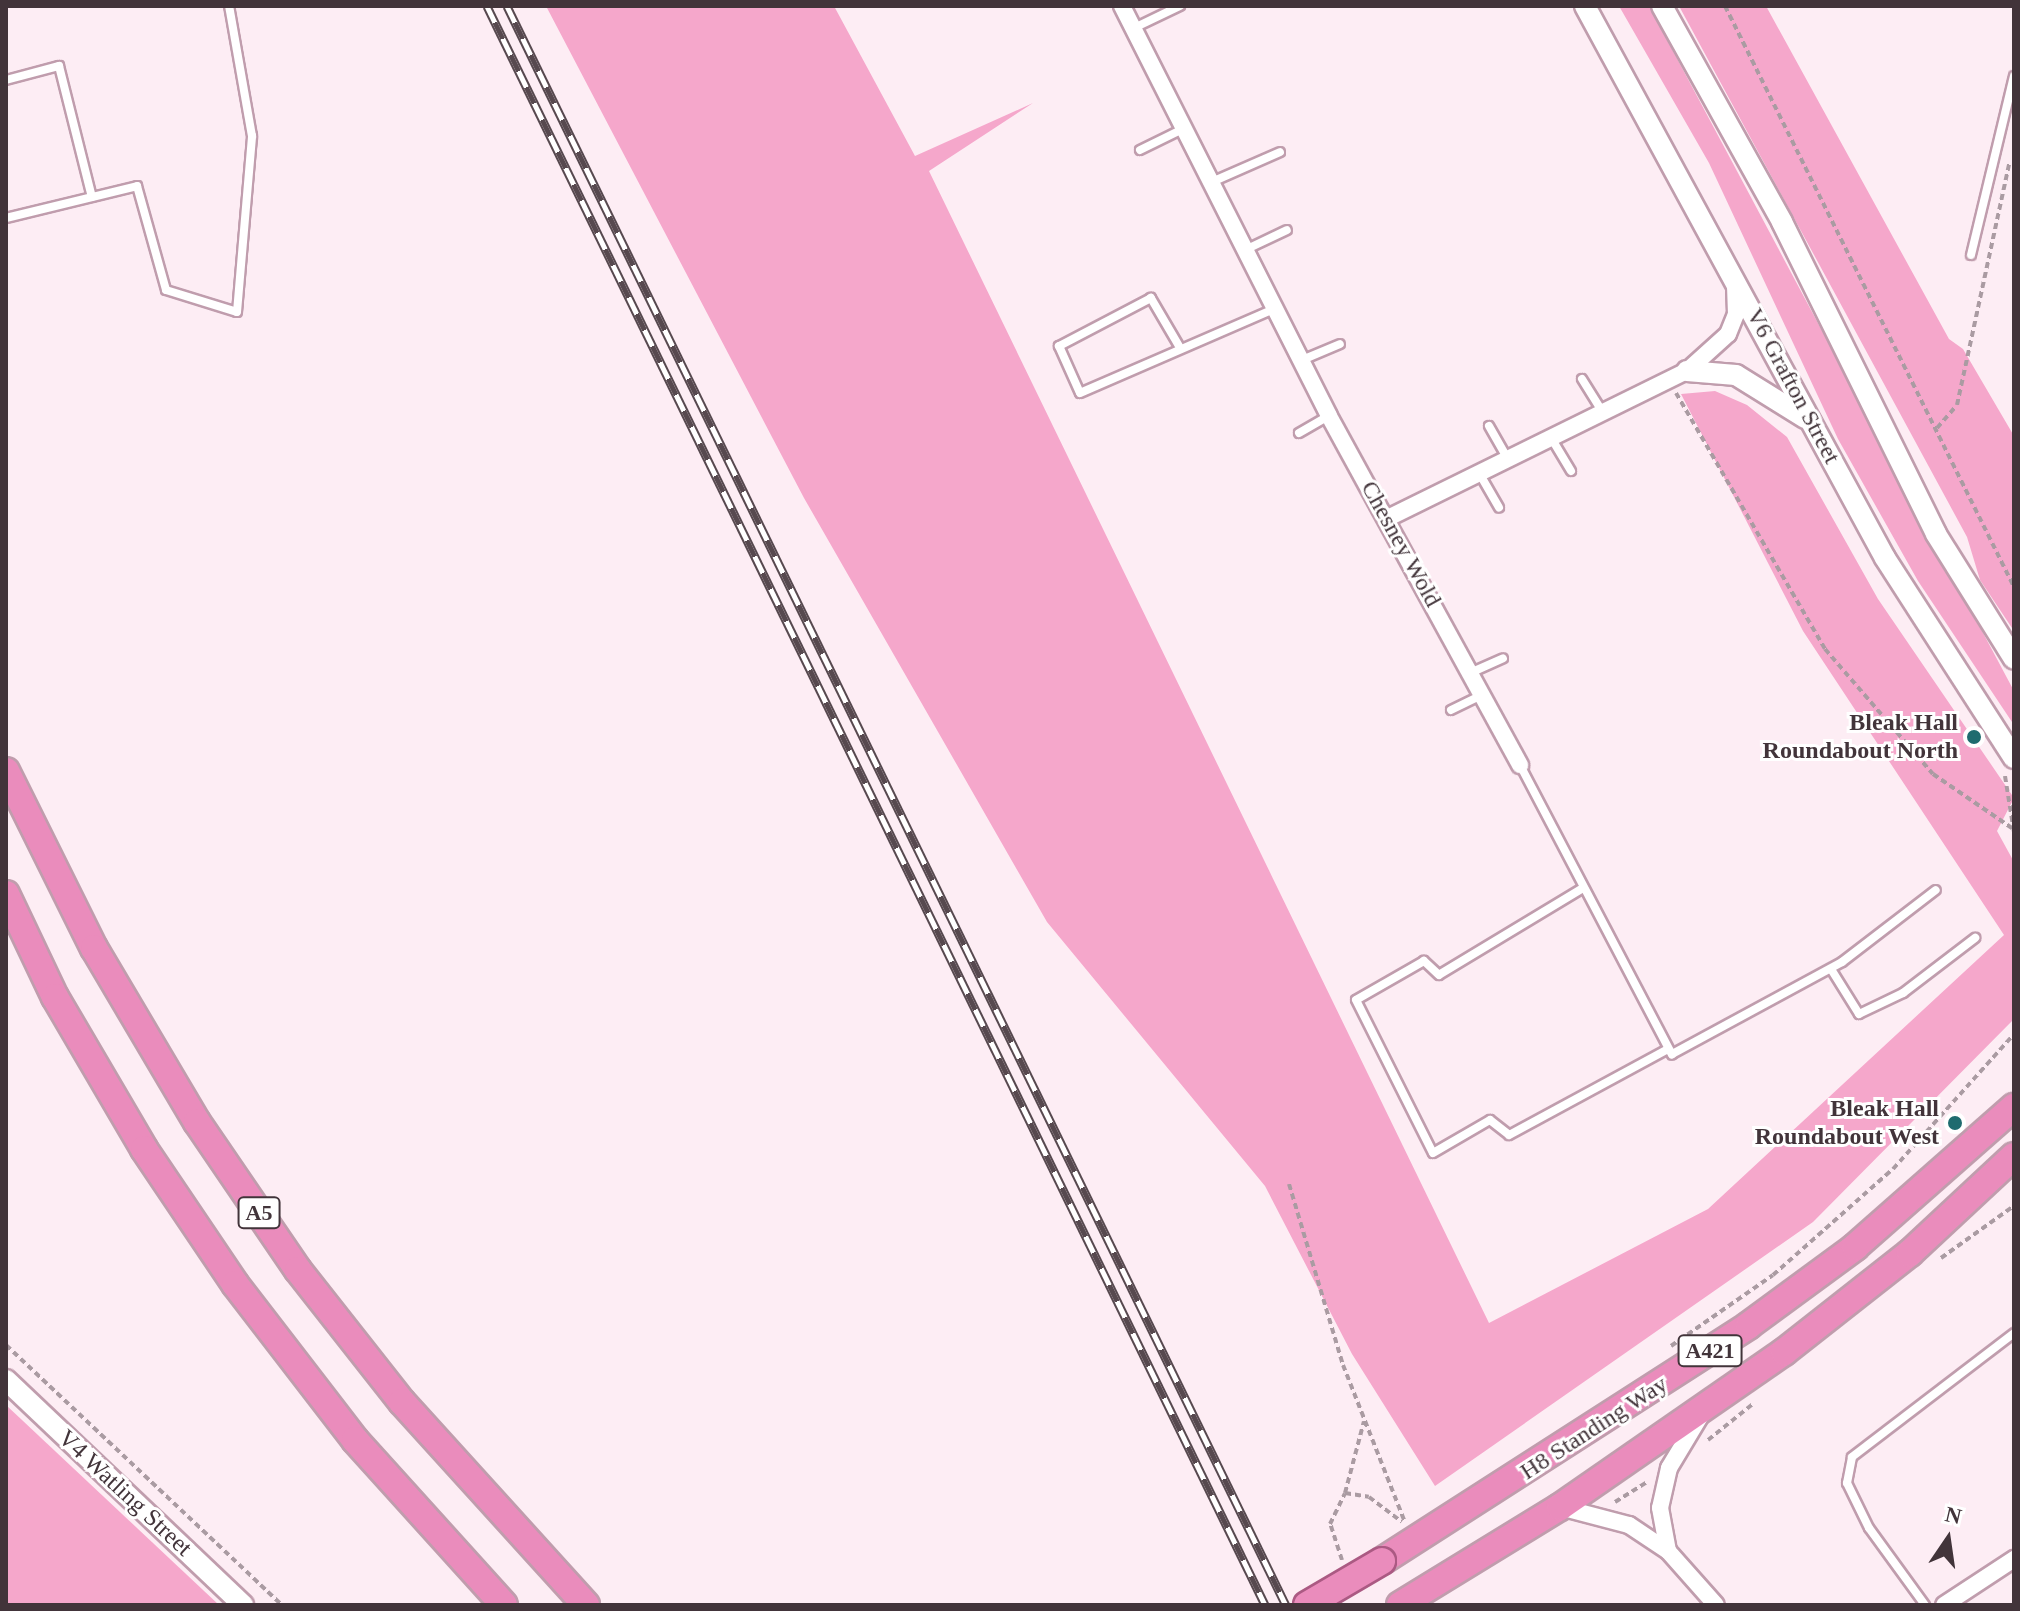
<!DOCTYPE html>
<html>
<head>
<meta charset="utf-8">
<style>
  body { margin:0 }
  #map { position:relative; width:2020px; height:1611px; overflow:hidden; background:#fdedf4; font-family:"Times New Roman",serif }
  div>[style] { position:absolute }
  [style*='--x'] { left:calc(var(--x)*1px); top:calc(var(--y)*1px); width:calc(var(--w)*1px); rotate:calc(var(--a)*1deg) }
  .green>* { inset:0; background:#f5a7cb }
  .path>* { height:4px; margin-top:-2px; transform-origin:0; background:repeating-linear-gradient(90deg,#aa9ba2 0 6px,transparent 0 10px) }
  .roads { filter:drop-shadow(2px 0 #c09dad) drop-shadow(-2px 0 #c09dad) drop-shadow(0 2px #c09dad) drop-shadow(0 -2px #c09dad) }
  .service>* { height:8px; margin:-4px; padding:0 4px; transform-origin:4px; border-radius:4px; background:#fff }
  .minor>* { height:16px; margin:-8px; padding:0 8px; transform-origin:8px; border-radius:8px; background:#fff }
  .tertiary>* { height:20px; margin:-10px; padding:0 10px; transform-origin:10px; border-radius:10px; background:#fff }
  .trunk>* { height:26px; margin:-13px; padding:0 13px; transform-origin:13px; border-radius:13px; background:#ea8cbc }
  .rail>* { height:9px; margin-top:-4.5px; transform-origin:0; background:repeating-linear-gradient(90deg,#fff 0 18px,#57494f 0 36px); box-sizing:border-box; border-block:2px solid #57494f }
  .bridges { filter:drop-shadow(2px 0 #ab5a83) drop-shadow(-2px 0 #ab5a83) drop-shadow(0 2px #ab5a83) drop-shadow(0 -2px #ab5a83) }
  .trunk-bridge>* { height:26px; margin:-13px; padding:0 13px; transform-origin:13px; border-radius:13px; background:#ea8cbc }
  .dots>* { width:22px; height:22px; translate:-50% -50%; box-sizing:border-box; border:4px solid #fff; border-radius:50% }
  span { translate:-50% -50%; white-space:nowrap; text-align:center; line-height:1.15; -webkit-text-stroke:6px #fff; paint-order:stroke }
  .shield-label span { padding:2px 6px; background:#fff; border:2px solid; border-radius:6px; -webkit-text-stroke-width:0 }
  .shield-label { font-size:22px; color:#42343a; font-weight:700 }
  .street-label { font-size:24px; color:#42343a }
  .poi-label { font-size:24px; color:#42343a; font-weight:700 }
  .right { translate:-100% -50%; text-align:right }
  .frame { position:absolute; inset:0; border:8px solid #42343a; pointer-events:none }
  .north { position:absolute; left:1908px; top:1499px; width:80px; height:80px; -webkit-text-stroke:6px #fff; paint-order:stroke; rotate:13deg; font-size:22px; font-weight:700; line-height:32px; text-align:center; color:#42343a }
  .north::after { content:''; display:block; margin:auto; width:28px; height:36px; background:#42343a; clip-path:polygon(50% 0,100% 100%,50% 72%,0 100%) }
</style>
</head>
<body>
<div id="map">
  <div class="green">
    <i style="clip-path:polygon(546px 6px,834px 6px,915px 156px,1033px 103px,929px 171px,1489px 1323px,1708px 1209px,2004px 935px,1803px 631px,1681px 394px,1715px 391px,1747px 405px,1787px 437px,1878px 599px,2014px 798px,1997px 831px,2014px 862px,2014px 1019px,1813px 1222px,1435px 1486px,1352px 1354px,1265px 1186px,1047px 922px,804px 498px)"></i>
    <i style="clip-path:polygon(1619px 6px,1649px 6px,2014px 691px,2014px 725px,1918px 581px,1838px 439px,1709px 163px)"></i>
    <i style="clip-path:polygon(1679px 6px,1766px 6px,1949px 339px,1963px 349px,2014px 436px,2014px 631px,1980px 580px,1967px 537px)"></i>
    <i style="clip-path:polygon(6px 1405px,219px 1605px,6px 1605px)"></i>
  </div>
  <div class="path">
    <i style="--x:1725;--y:6;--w:649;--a:63.55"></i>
    <i style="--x:1676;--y:393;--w:296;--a:59.8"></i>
    <i style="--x:1825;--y:649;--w:165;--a:49.2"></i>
    <i style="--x:1933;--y:774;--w:96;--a:34.4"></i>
    <i style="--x:1937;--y:428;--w:30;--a:-49"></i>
    <i style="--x:1957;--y:405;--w:247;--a:-77.8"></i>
    <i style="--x:2005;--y:776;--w:57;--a:80.9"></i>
    <i style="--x:1289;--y:1184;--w:189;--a:73.4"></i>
    <i style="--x:1343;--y:1365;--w:169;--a:68.5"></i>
    <i style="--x:1941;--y:1258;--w:90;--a:-35.5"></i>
    <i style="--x:6;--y:1345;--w:379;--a:43.3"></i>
    <i style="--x:1671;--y:1346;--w:124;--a:-34.8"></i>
    <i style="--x:1773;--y:1275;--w:160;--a:-41.5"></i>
    <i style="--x:1893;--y:1169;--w:181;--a:-48.1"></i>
    <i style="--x:1708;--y:1440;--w:59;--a:-38.8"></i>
    <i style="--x:1345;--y:1493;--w:74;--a:-75.2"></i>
    <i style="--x:1615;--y:1502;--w:39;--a:-32"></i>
    <i style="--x:1342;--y:1560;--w:38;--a:-108"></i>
    <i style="--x:1330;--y:1524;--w:34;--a:-64"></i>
    <i style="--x:1345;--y:1493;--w:24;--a:9"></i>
    <i style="--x:1369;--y:1497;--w:41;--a:37.1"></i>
  </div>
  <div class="roads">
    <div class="service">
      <i style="--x:1134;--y:28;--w:51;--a:-25.6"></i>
      <i style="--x:6;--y:80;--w:55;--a:-14.8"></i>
      <i style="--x:59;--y:66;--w:135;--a:75.9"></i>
      <i style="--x:1140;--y:150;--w:50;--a:-26.1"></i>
      <i style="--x:1214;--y:181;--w:72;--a:-23.7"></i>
      <i style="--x:6;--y:218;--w:135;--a:-13.7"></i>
      <i style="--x:137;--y:186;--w:108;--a:74.4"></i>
      <i style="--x:166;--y:290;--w:74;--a:17.2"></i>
      <i style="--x:237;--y:312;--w:177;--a:-85.1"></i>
      <i style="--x:252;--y:136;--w:132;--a:-100"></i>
      <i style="--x:1247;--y:249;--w:44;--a:-25.4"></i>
      <i style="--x:1971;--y:255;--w:184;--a:-76.5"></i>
      <i style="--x:1179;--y:346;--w:56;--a:-120.3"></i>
      <i style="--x:1151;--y:298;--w:104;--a:152.4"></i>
      <i style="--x:1059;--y:346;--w:51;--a:65.9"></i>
      <i style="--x:1080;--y:393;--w:211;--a:-23.4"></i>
      <i style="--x:1302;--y:360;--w:41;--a:-22.8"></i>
      <i style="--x:1582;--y:379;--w:39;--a:58"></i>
      <i style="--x:1489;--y:426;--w:40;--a:60.3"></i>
      <i style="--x:1299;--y:433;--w:34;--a:-30"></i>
      <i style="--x:1553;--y:441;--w:35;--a:59"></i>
      <i style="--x:1482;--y:478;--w:34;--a:60"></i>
      <i style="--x:1470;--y:673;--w:36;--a:-24"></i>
      <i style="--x:1451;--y:710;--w:32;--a:-26"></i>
      <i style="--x:1520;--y:765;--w:327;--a:62.3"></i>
      <i style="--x:1672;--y:1054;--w:193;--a:-28.4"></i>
      <i style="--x:1842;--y:962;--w:118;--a:-37.5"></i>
      <i style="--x:1583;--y:888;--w:168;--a:148.9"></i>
      <i style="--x:1439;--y:975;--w:21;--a:-137"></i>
      <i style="--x:1424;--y:961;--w:78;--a:150.2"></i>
      <i style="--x:1356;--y:1000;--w:171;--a:63.3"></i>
      <i style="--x:1433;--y:1153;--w:66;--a:-30.1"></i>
      <i style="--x:1490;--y:1120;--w:24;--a:38"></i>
      <i style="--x:1509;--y:1135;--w:181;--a:-28.4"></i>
      <i style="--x:1831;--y:969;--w:53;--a:58.1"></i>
      <i style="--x:1859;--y:1014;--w:49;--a:-25.5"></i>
      <i style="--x:1903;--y:993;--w:91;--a:-37.4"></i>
      <i style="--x:1925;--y:1605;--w:95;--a:-126"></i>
      <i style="--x:1869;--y:1528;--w:50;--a:-116.1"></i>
      <i style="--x:1847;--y:1483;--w:26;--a:-79"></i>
      <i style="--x:1852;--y:1457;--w:204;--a:-37.4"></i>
    </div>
    <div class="minor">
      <i style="--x:1122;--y:6;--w:459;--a:63.2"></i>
      <i style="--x:1329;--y:416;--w:398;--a:61.3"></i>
      <i style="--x:1388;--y:518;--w:333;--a:-26.2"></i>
      <i style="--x:1687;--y:371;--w:55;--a:-42.1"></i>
      <i style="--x:1728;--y:334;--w:22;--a:-68"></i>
      <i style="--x:1736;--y:314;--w:28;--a:-92"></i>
      <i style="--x:1560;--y:1507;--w:71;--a:14.6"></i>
      <i style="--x:1629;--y:1525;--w:47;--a:33.7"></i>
      <i style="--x:1668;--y:1551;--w:72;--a:48.4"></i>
      <i style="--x:1668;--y:1551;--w:44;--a:-100.5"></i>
      <i style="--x:1660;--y:1508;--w:41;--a:-77.3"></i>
      <i style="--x:1669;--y:1468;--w:62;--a:-58.9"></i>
      <i style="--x:1944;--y:1605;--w:84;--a:-33.3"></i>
    </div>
    <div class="tertiary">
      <i style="--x:1585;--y:6;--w:628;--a:61.48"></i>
      <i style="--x:1885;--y:558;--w:238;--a:57.2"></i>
      <i style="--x:1662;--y:6;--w:247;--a:60.9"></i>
      <i style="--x:1782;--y:222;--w:348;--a:63.7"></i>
      <i style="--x:1936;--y:534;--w:147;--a:58"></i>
      <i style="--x:1687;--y:371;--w:49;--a:4.7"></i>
      <i style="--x:1736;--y:375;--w:81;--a:31.9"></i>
      <i style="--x:6;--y:1380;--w:327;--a:43.5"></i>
    </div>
    <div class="trunk">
      <i style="--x:6;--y:771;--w:198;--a:63.6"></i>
      <i style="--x:94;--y:948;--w:202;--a:59.4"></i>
      <i style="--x:197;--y:1122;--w:179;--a:55.7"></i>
      <i style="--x:298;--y:1270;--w:168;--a:51.8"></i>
      <i style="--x:402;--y:1402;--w:274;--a:47.8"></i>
      <i style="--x:6;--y:894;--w:114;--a:64.6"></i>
      <i style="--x:55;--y:997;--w:176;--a:59.6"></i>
      <i style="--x:144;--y:1149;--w:163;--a:56"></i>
      <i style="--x:235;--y:1284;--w:197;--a:52.4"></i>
      <i style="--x:355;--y:1440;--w:222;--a:47.9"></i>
      <i style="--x:1382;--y:1561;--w:436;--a:-32.7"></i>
      <i style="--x:1749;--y:1325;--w:132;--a:-36.3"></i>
      <i style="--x:1855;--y:1247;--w:212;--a:-41.4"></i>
      <i style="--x:1400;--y:1605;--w:188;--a:-31.5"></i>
      <i style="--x:1560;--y:1507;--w:272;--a:-34.7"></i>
      <i style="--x:1784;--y:1352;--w:160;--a:-38.2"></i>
      <i style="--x:1910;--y:1253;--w:142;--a:-43"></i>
    </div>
  </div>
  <div class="rail">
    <i style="--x:487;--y:6;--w:1778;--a:64.05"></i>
    <i style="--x:507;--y:6;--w:1779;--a:64.03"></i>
  </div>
  <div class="bridges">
    <div class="trunk-bridge">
      <i style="--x:1307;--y:1605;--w:87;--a:-30.4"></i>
    </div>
  </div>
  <div class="dots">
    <i style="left:1974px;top:737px;background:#1f6b6f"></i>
    <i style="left:1955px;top:1123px;background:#1f6b6f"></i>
  </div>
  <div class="shield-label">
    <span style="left:259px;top:1213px">A5</span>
    <span style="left:1710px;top:1351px">A421</span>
  </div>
  <div class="street-label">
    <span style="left:1793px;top:386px;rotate:62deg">V6 Grafton Street</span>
    <span style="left:1401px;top:544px;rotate:61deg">Chesney Wold</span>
    <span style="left:1594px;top:1428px;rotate:-33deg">H8 Standing Way</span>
    <span style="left:125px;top:1493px;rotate:43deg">V4 Watling Street</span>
  </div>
  <div class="poi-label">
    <span class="right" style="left:1958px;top:737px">Bleak Hall<br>Roundabout North</span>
    <span class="right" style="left:1939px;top:1123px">Bleak Hall<br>Roundabout West</span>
  </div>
  <div class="frame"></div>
  <div class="north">N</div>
</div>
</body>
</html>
